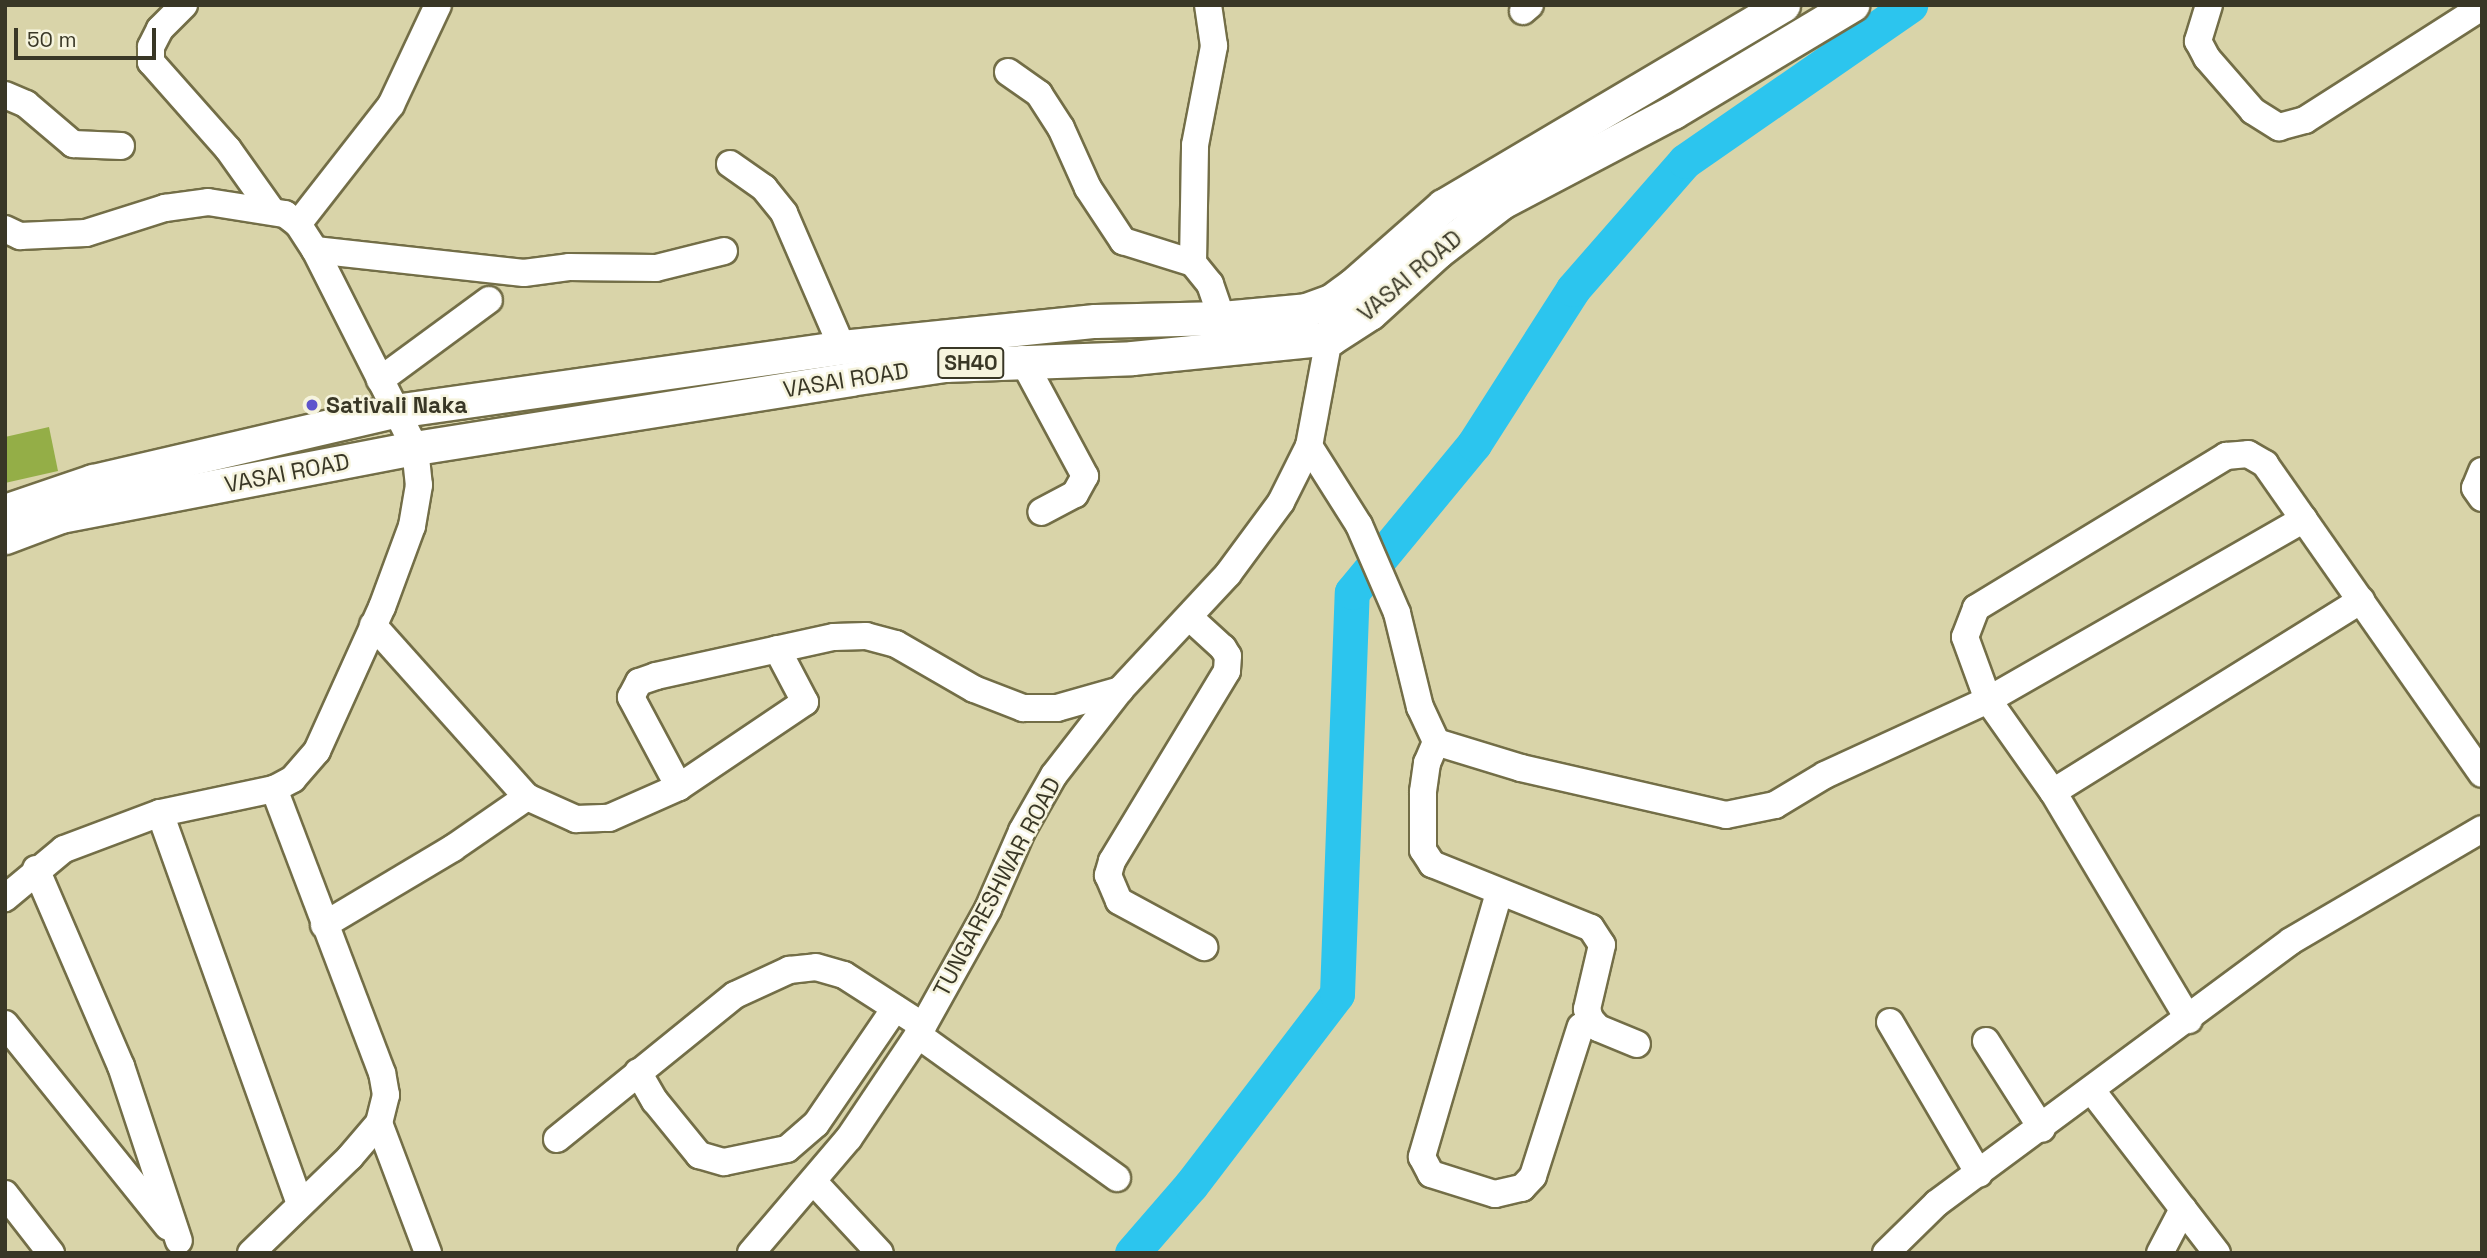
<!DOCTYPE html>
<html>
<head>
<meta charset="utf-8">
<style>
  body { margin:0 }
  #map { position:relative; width:2487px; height:1258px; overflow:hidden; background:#d9d4a9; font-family:"Space Grotesk",sans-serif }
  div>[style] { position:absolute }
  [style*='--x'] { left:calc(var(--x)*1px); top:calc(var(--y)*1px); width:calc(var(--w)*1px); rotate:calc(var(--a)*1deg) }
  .river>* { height:35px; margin:-17.5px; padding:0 17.5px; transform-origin:17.5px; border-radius:17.5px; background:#2cc5ee }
  .building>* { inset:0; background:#94ae47 }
  .roads { filter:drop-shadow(2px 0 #736e47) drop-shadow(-2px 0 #736e47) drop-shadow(0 2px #736e47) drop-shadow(0 -2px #736e47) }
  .minor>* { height:26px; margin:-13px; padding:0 13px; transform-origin:13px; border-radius:13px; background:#fff }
  .major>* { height:33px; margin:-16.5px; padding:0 16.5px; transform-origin:16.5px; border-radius:16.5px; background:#fff }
  .dots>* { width:19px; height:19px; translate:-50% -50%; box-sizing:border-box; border:4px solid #f6f4de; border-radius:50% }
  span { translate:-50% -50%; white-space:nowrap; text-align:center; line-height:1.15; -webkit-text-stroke:5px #f6f4de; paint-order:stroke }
  .shield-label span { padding:2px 5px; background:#f6f4de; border:2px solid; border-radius:5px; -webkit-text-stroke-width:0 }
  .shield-label { font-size:21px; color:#393726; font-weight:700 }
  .street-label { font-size:23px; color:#393726 }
  .poi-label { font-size:23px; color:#393726; font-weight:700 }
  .left { translate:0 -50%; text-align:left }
  .frame { position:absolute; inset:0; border:7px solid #393726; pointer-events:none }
  .scale { position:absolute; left:14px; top:28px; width:142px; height:32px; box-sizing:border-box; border:4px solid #393726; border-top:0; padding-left:9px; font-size:21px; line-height:24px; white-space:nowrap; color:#393726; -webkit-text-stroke:5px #f6f4de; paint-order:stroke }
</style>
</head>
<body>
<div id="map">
  <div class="river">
    <i style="--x:1132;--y:1253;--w:90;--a:-49.1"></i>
    <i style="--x:1191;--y:1185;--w:240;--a:-52.6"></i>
    <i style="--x:1337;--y:994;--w:402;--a:-87.9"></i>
    <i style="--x:1352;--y:592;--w:192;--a:-50.5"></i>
    <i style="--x:1474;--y:444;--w:184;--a:-57.4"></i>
    <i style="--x:1573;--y:289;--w:170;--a:-48.8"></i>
    <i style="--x:1685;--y:161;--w:274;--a:-34.7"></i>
  </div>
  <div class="building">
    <i style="clip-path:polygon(49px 427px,58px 471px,5px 483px,5px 437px)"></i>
  </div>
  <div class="roads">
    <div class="minor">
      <i style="--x:184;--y:5;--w:34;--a:135"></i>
      <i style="--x:160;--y:29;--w:20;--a:117"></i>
      <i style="--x:151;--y:47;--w:15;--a:90"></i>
      <i style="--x:151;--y:62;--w:116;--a:48.5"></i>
      <i style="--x:228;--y:149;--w:72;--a:54.6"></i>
      <i style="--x:2209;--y:5;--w:38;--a:107"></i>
      <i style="--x:2198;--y:41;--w:19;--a:62"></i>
      <i style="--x:2207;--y:58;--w:70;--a:49"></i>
      <i style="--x:2253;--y:111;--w:31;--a:32"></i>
      <i style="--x:2279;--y:127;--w:27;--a:-15"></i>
      <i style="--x:2305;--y:120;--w:210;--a:-32.6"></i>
      <i style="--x:1523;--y:11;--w:9;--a:-41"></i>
      <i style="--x:1008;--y:72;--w:38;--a:35"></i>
      <i style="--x:1039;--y:94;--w:40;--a:57.1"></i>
      <i style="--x:1061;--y:128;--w:66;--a:65.8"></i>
      <i style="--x:1088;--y:188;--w:64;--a:56.6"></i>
      <i style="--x:1123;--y:241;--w:73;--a:17.4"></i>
      <i style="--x:1193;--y:263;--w:27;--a:51"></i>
      <i style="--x:1210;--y:284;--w:36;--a:71"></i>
      <i style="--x:5;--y:95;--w:23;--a:23"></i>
      <i style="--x:26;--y:104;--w:62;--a:40.4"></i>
      <i style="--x:73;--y:144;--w:48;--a:2.4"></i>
      <i style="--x:730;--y:164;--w:42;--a:35.2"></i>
      <i style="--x:764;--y:188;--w:32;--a:51"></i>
      <i style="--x:784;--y:213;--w:146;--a:66.6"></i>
      <i style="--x:298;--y:224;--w:151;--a:-52"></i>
      <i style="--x:391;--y:105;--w:110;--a:-64.8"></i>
      <i style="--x:5;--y:229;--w:17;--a:25"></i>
      <i style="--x:20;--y:236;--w:66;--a:-2.6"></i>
      <i style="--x:86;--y:233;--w:83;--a:-17.6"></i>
      <i style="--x:165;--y:208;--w:43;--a:-7.9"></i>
      <i style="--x:208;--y:202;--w:78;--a:8.9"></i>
      <i style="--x:285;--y:214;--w:16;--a:38"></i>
      <i style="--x:298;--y:224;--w:31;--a:57"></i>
      <i style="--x:315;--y:250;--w:222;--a:63.2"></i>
      <i style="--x:415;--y:448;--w:37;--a:84"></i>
      <i style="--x:419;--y:485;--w:42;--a:99.7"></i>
      <i style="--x:412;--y:526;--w:86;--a:110.3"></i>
      <i style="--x:382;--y:607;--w:158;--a:114.3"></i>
      <i style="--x:317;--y:751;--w:37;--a:131"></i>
      <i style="--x:293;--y:779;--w:21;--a:152"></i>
      <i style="--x:274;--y:789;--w:116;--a:168.1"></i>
      <i style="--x:160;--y:813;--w:103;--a:159.4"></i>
      <i style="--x:64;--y:849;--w:77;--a:140.3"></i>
      <i style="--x:315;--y:250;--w:210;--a:6.3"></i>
      <i style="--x:524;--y:273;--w:45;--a:-7.6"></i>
      <i style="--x:569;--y:267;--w:87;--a:0.7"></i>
      <i style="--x:656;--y:268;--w:70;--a:-14"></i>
      <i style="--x:1193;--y:263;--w:118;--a:-89"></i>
      <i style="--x:1195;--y:145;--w:101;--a:-79.1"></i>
      <i style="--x:1214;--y:46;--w:41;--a:-98.3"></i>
      <i style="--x:1022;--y:359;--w:133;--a:61.7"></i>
      <i style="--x:1085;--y:476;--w:21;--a:119"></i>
      <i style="--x:1075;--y:494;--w:38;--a:152"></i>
      <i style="--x:380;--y:380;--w:135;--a:-36.3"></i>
      <i style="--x:1309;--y:446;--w:93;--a:57.7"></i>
      <i style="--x:1359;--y:525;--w:96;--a:66.6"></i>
      <i style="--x:1397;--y:613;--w:97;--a:76.3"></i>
      <i style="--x:1420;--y:707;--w:38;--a:65"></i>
      <i style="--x:1436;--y:742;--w:89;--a:17"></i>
      <i style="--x:1521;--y:768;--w:210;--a:12.9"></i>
      <i style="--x:1726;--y:815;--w:50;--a:-11.5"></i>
      <i style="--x:1775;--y:805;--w:58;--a:-31"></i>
      <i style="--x:1825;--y:775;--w:179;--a:-24.7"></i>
      <i style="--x:1988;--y:700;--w:364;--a:-29.8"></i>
      <i style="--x:2482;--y:471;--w:18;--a:112"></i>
      <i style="--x:2475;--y:488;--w:12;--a:55"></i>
      <i style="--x:1189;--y:617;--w:46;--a:42.4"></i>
      <i style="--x:1223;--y:648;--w:9;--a:58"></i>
      <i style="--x:1228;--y:656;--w:15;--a:94"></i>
      <i style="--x:1227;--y:671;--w:222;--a:121.2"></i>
      <i style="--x:1112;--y:861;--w:15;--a:106"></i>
      <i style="--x:1108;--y:875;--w:28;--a:67"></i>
      <i style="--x:1119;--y:901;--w:97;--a:28.4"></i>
      <i style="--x:373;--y:625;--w:231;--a:48.2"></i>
      <i style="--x:527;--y:797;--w:54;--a:24.2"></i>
      <i style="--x:576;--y:819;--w:33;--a:-2"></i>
      <i style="--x:609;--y:818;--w:77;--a:-23.9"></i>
      <i style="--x:679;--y:787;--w:102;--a:-118.1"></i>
      <i style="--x:631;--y:697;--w:17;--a:-62"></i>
      <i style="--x:639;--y:682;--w:18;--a:-19"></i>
      <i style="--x:656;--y:676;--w:182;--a:-12.4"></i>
      <i style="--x:834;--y:637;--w:32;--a:-2"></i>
      <i style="--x:866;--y:636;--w:31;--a:15"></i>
      <i style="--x:896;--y:644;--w:90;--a:30"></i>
      <i style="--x:974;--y:689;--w:53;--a:21.2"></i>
      <i style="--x:1023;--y:708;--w:34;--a:0"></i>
      <i style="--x:1057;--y:708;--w:66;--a:-15.9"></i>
      <i style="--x:1436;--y:742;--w:23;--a:113"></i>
      <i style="--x:1427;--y:763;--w:29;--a:98"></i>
      <i style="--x:1423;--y:792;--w:58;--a:90"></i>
      <i style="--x:1423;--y:850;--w:17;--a:57"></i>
      <i style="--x:1432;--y:864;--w:171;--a:21.9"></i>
      <i style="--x:1591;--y:928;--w:20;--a:57"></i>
      <i style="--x:1602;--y:945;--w:66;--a:103.2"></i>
      <i style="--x:1587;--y:1009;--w:10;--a:73"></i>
      <i style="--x:1590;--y:1019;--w:12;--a:48"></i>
      <i style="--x:1598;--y:1028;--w:42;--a:22.3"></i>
      <i style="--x:679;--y:787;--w:152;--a:-34"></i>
      <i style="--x:805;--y:702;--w:60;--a:-117.8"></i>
      <i style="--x:2053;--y:792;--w:363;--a:-31.9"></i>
      <i style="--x:160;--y:813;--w:416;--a:70.3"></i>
      <i style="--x:36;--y:869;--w:215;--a:66.7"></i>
      <i style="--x:121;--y:1066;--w:184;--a:71.7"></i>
      <i style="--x:1499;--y:893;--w:275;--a:106.3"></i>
      <i style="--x:1422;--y:1157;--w:19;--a:62"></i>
      <i style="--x:1431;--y:1174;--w:67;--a:17.4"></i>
      <i style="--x:1495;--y:1194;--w:28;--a:-13"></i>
      <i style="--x:1522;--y:1188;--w:16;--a:-47"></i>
      <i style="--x:1533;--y:1176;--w:157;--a:-72.3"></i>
      <i style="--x:324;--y:925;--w:150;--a:-30.8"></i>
      <i style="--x:453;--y:848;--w:90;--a:-34.6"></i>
      <i style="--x:2189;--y:1020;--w:265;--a:-120.8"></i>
      <i style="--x:2053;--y:792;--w:113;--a:-125.2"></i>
      <i style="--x:1988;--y:700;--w:67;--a:-110.1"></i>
      <i style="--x:1965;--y:637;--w:31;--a:-69"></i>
      <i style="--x:1976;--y:608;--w:293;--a:-31.3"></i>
      <i style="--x:2226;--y:456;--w:22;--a:-5"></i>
      <i style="--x:2248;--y:454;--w:20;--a:30"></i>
      <i style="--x:2265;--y:464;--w:378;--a:55"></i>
      <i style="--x:1890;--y:1022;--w:176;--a:59.6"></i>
      <i style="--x:5;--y:1024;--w:260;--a:51.2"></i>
      <i style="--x:918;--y:1035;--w:245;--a:35.7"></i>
      <i style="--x:1986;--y:1041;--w:104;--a:57.5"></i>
      <i style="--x:638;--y:1072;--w:34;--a:60"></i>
      <i style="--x:655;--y:1101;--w:70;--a:50.8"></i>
      <i style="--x:699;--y:1155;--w:26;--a:16"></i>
      <i style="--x:724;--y:1162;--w:64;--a:-11.7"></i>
      <i style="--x:787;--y:1149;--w:38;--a:-41"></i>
      <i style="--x:816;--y:1124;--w:140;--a:-55.7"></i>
      <i style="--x:2093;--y:1092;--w:203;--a:52.4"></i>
      <i style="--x:379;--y:1123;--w:139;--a:69.3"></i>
      <i style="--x:557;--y:1139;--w:229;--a:-39"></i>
      <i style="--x:735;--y:995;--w:60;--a:-24.8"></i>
      <i style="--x:789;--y:970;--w:27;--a:-6"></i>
      <i style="--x:816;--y:967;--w:29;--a:16"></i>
      <i style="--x:844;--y:975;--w:94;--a:32.8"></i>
      <i style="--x:813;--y:1181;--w:98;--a:47.1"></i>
      <i style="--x:5;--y:1194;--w:75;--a:52.1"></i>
      <i style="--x:251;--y:1253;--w:138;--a:-44.1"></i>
      <i style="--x:350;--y:1157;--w:45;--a:-49.5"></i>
      <i style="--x:379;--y:1123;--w:29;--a:-76"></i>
      <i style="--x:386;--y:1095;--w:22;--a:-100"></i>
      <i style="--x:382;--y:1073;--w:304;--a:-110.8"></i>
      <i style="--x:751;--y:1253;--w:151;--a:-49.6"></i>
      <i style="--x:849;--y:1138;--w:124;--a:-56.2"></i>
      <i style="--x:918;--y:1035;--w:144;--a:-60.9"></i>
      <i style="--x:988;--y:909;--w:85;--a:-66.4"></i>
      <i style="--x:1022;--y:831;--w:64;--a:-60.3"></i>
      <i style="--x:1054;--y:775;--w:108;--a:-52.2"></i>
      <i style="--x:1120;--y:690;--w:158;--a:-47"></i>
      <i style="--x:1228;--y:574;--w:89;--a:-53.6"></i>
      <i style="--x:1281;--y:502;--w:63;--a:-63.4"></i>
      <i style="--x:1309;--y:446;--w:126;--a:-79.5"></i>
      <i style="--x:1886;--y:1253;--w:71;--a:-44.4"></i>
      <i style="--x:1937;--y:1203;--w:440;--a:-36.5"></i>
      <i style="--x:2291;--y:941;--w:221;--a:-30.4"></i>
      <i style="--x:2160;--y:1253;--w:50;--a:-62.4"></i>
    </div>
    <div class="major">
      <i style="--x:5;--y:511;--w:93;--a:-18.8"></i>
      <i style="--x:93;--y:481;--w:310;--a:-13.1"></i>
      <i style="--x:395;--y:411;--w:452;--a:-8.1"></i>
      <i style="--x:842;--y:347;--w:254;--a:-5.9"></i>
      <i style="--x:1095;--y:321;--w:127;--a:-1.4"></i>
      <i style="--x:1222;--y:318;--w:84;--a:-5.4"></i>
      <i style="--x:1306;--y:310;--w:27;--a:-20"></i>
      <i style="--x:1331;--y:301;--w:27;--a:-36"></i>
      <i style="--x:1353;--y:285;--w:120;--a:-41.3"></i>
      <i style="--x:1443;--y:206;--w:395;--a:-30.6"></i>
      <i style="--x:5;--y:537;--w:60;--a:-20.6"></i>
      <i style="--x:61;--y:516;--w:360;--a:-10.9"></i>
      <i style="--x:415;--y:448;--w:440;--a:-9"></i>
      <i style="--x:850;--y:379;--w:96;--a:-8.4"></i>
      <i style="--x:945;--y:365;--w:187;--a:-2.1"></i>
      <i style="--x:1132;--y:358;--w:200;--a:-5.7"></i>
      <i style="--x:1331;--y:338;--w:46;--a:-32.7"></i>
      <i style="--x:1370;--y:313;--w:91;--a:-42.3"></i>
      <i style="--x:1437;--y:252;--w:82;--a:-37.6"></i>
      <i style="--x:1502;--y:202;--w:193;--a:-27.8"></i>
      <i style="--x:1673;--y:112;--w:209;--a:-30.9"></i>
    </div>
  </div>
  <div class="dots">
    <i style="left:312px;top:405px;background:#5e54cc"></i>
  </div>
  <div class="shield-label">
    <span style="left:971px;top:363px">SH40</span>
  </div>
  <div class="street-label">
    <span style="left:1410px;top:276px;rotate:-40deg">VASAI ROAD</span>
    <span style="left:846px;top:380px;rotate:-9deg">VASAI ROAD</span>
    <span style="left:287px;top:473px;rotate:-11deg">VASAI ROAD</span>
    <span style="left:997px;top:887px;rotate:-62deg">TUNGARESHWAR ROAD</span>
  </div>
  <div class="poi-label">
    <span class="left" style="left:326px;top:405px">Sativali Naka</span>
  </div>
  <div class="frame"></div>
  <div class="scale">50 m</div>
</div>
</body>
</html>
